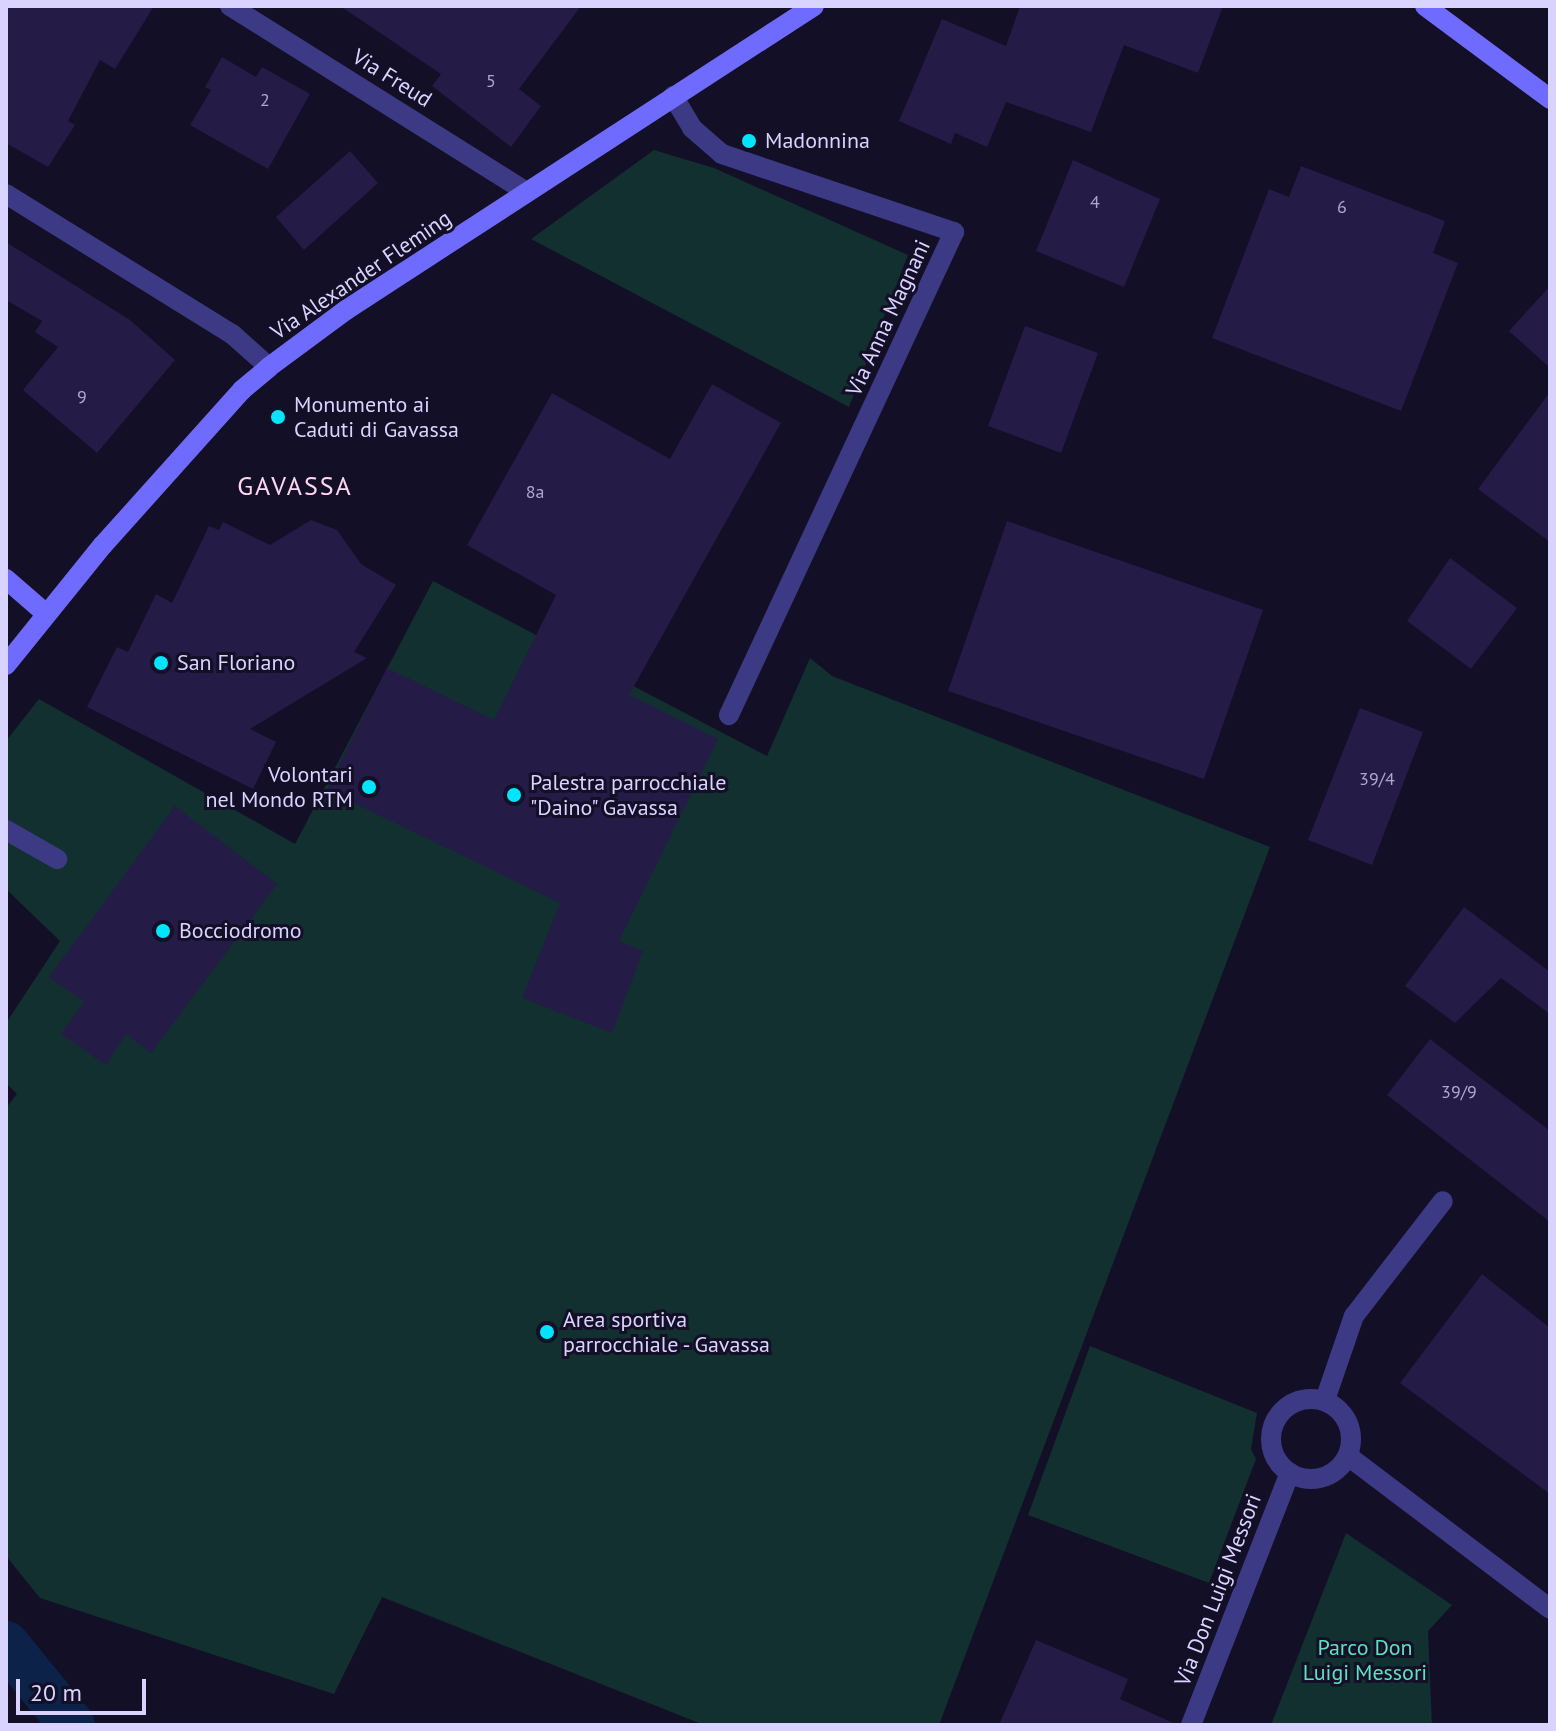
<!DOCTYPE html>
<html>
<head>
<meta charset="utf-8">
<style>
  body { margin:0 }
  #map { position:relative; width:1556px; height:1731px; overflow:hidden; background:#130f26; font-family:"PT Sans",sans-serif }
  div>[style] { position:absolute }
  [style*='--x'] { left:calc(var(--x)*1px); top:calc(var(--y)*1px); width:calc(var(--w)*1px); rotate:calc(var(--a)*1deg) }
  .green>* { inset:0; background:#12302f }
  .canal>* { height:46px; margin:-23px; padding:0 23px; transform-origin:23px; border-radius:23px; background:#0c2248 }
  .building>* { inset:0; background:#241b47 }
  .lane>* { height:20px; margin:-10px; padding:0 10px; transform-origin:10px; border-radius:10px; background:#3d3a85 }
  .street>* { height:20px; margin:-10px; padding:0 10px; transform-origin:10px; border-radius:10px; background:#3d3a85 }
  .street>.ring { margin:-10px; padding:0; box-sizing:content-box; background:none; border:20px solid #3d3a85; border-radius:50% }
  .secondary>* { height:20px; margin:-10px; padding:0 10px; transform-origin:10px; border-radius:10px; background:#6f6bff }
  .dots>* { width:22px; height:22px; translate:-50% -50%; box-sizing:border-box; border:4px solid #130f26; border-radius:50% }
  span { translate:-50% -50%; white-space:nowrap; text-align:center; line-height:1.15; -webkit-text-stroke:6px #130f26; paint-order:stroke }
  .number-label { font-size:18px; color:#aca6d1 }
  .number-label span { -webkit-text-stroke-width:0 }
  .street-label { font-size:22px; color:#d9d4ff }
  .poi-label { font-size:22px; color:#d9d4ff }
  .left { translate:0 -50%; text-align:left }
  .right { translate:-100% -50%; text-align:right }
  .park-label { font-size:22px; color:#5fe0c0 }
  .quarter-label { font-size:26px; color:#ffd6f0; letter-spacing:2px }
  .frame { position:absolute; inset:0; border:8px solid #d9d4ff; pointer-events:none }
  .scale { position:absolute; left:16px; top:1679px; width:130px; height:36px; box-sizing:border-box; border:4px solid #d9d4ff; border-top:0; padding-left:10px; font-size:24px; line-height:28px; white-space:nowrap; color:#d9d4ff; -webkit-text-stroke:6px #130f26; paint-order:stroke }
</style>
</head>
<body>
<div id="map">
  <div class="green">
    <i style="clip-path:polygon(654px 150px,714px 168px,908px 255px,849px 407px,531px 239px)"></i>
    <i style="clip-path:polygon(433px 581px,767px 756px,810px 658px,832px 676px,1270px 847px,939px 1725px,704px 1725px,382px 1597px,334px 1694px,40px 1598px,6px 1556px,6px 1108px,17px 1094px,6px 1083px,6px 1023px,60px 941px,6px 889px,6px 741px,39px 699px,295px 844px)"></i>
    <i style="clip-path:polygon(1090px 1346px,1257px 1413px,1251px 1449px,1256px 1459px,1209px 1583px,1028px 1515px)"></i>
    <i style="clip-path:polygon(1346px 1533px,1452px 1605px,1428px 1631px,1432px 1725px,1271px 1725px)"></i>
  </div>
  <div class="canal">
    <i style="--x:6;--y:1644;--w:104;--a:50.8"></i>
  </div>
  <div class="building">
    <i style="clip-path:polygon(6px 6px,154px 6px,115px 69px,100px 60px,68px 121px,75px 125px,48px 167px,6px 143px)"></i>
    <i style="clip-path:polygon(340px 6px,581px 6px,519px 89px,541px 106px,511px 147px,432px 86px,441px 74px)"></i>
    <i style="clip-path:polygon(1020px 6px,1223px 6px,1198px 73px,1124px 45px,1091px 132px,1006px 102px,987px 147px,955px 133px,951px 144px,899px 121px,942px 19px,1006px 46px)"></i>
    <i style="clip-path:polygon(222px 57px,256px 77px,262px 67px,310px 94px,268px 169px,190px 125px,211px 90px,205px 87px)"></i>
    <i style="clip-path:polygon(350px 151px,378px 183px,304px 250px,276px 217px)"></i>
    <i style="clip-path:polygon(1073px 160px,1160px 199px,1124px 287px,1036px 251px)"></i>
    <i style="clip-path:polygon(1301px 166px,1445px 221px,1433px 253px,1458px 263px,1401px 411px,1212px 338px,1269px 189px,1289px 197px)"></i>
    <i style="clip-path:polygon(6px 242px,130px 320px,175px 360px,97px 453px,23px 390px,58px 347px,35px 332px,42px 321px,6px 300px)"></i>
    <i style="clip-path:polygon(1550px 286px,1550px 368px,1509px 331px)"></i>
    <i style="clip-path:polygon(1025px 326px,1098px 353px,1061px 453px,988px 426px)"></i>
    <i style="clip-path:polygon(712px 384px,781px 423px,629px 695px,718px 739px,619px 941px,643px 951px,612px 1033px,522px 998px,560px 903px,327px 790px,387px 668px,494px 720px,556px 595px,467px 545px,552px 393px,670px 459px)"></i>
    <i style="clip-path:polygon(1550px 392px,1550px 542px,1478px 489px)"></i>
    <i style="clip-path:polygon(311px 520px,337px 530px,361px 564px,396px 585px,354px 652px,367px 658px,250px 729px,276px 742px,253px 789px,87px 707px,117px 647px,128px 652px,156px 594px,172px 603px,209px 526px,219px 530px,223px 522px,270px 545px)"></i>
    <i style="clip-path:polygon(1007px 521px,1263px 610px,1204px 779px,948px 691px)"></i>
    <i style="clip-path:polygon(1450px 558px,1517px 608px,1471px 669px,1407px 621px)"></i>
    <i style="clip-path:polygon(1360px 708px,1423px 732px,1372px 865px,1308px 840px)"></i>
    <i style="clip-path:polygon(175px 806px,277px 884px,151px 1053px,126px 1034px,106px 1065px,61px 1034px,84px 1002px,49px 977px)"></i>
    <i style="clip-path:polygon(1464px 907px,1550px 972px,1550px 1014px,1501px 978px,1455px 1023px,1405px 986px)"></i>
    <i style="clip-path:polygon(1430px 1039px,1550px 1131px,1550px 1222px,1387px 1095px)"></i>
    <i style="clip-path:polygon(1482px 1274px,1550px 1328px,1550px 1494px,1400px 1383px)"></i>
    <i style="clip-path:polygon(1036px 1640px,1128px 1679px,1120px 1699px,1178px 1725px,999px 1725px)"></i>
  </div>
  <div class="lane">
    <i style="--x:6;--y:830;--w:59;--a:29.6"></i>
  </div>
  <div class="street">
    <i style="--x:230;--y:6;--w:350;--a:32.1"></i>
    <i style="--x:673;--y:96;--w:37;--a:59"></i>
    <i style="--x:692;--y:128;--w:40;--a:41"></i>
    <i style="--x:722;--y:154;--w:245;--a:18.6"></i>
    <i style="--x:954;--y:232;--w:533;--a:114.98"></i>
    <i style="--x:6;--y:194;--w:266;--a:31.8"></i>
    <i style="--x:232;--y:334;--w:50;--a:41.7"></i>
    <i class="ring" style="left:1271px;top:1399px;width:60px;height:60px"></i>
    <i style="--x:1325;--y:1400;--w:89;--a:-71"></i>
    <i style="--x:1354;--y:1316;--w:145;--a:-52.3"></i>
    <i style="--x:1348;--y:1456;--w:253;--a:37.1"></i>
    <i style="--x:1191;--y:1725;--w:271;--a:-68.6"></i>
  </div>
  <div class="secondary">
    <i style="--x:1425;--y:6;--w:156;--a:36.6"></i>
    <i style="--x:6;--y:579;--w:50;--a:41"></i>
    <i style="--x:6;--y:665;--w:154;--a:-51.1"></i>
    <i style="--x:103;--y:545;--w:208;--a:-48.1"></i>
    <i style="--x:242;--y:390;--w:35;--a:-40"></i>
    <i style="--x:269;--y:367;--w:96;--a:-36.5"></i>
    <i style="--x:346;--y:310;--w:558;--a:-33.01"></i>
  </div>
  <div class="dots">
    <i style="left:749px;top:141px;background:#00e5ff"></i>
    <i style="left:278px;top:417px;background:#00e5ff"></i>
    <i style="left:161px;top:663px;background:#00e5ff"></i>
    <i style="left:369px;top:787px;background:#00e5ff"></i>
    <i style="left:514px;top:795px;background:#00e5ff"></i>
    <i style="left:163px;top:931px;background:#00e5ff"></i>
    <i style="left:547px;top:1332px;background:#00e5ff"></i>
  </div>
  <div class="number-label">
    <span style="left:491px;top:81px">5</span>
    <span style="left:265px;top:100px">2</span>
    <span style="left:1095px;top:202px">4</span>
    <span style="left:1342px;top:207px">6</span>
    <span style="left:82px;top:397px">9</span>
    <span style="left:535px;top:492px">8a</span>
    <span style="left:1377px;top:779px">39/4</span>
    <span style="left:1459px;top:1092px">39/9</span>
  </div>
  <div class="street-label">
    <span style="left:392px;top:78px;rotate:32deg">Via Freud</span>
    <span style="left:361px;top:275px;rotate:-34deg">Via Alexander Fleming</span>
    <span style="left:888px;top:318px;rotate:-65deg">Via Anna Magnani</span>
    <span style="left:1218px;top:1590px;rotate:-69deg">Via Don Luigi Messori</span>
  </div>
  <div class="poi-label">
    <span class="left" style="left:765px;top:141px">Madonnina</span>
    <span class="left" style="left:294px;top:417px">Monumento ai<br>Caduti di Gavassa</span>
    <span class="left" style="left:177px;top:663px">San Floriano</span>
    <span class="right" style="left:353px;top:787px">Volontari<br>nel Mondo RTM</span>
    <span class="left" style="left:530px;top:795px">Palestra parrocchiale<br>"Daino" Gavassa</span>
    <span class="left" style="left:179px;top:931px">Bocciodromo</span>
    <span class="left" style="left:563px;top:1332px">Area sportiva<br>parrocchiale - Gavassa</span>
  </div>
  <div class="park-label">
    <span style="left:1365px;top:1660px">Parco Don<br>Luigi Messori</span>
  </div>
  <div class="quarter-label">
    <span style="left:295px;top:486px">GAVASSA</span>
  </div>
  <div class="frame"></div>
  <div class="scale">20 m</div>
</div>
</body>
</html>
